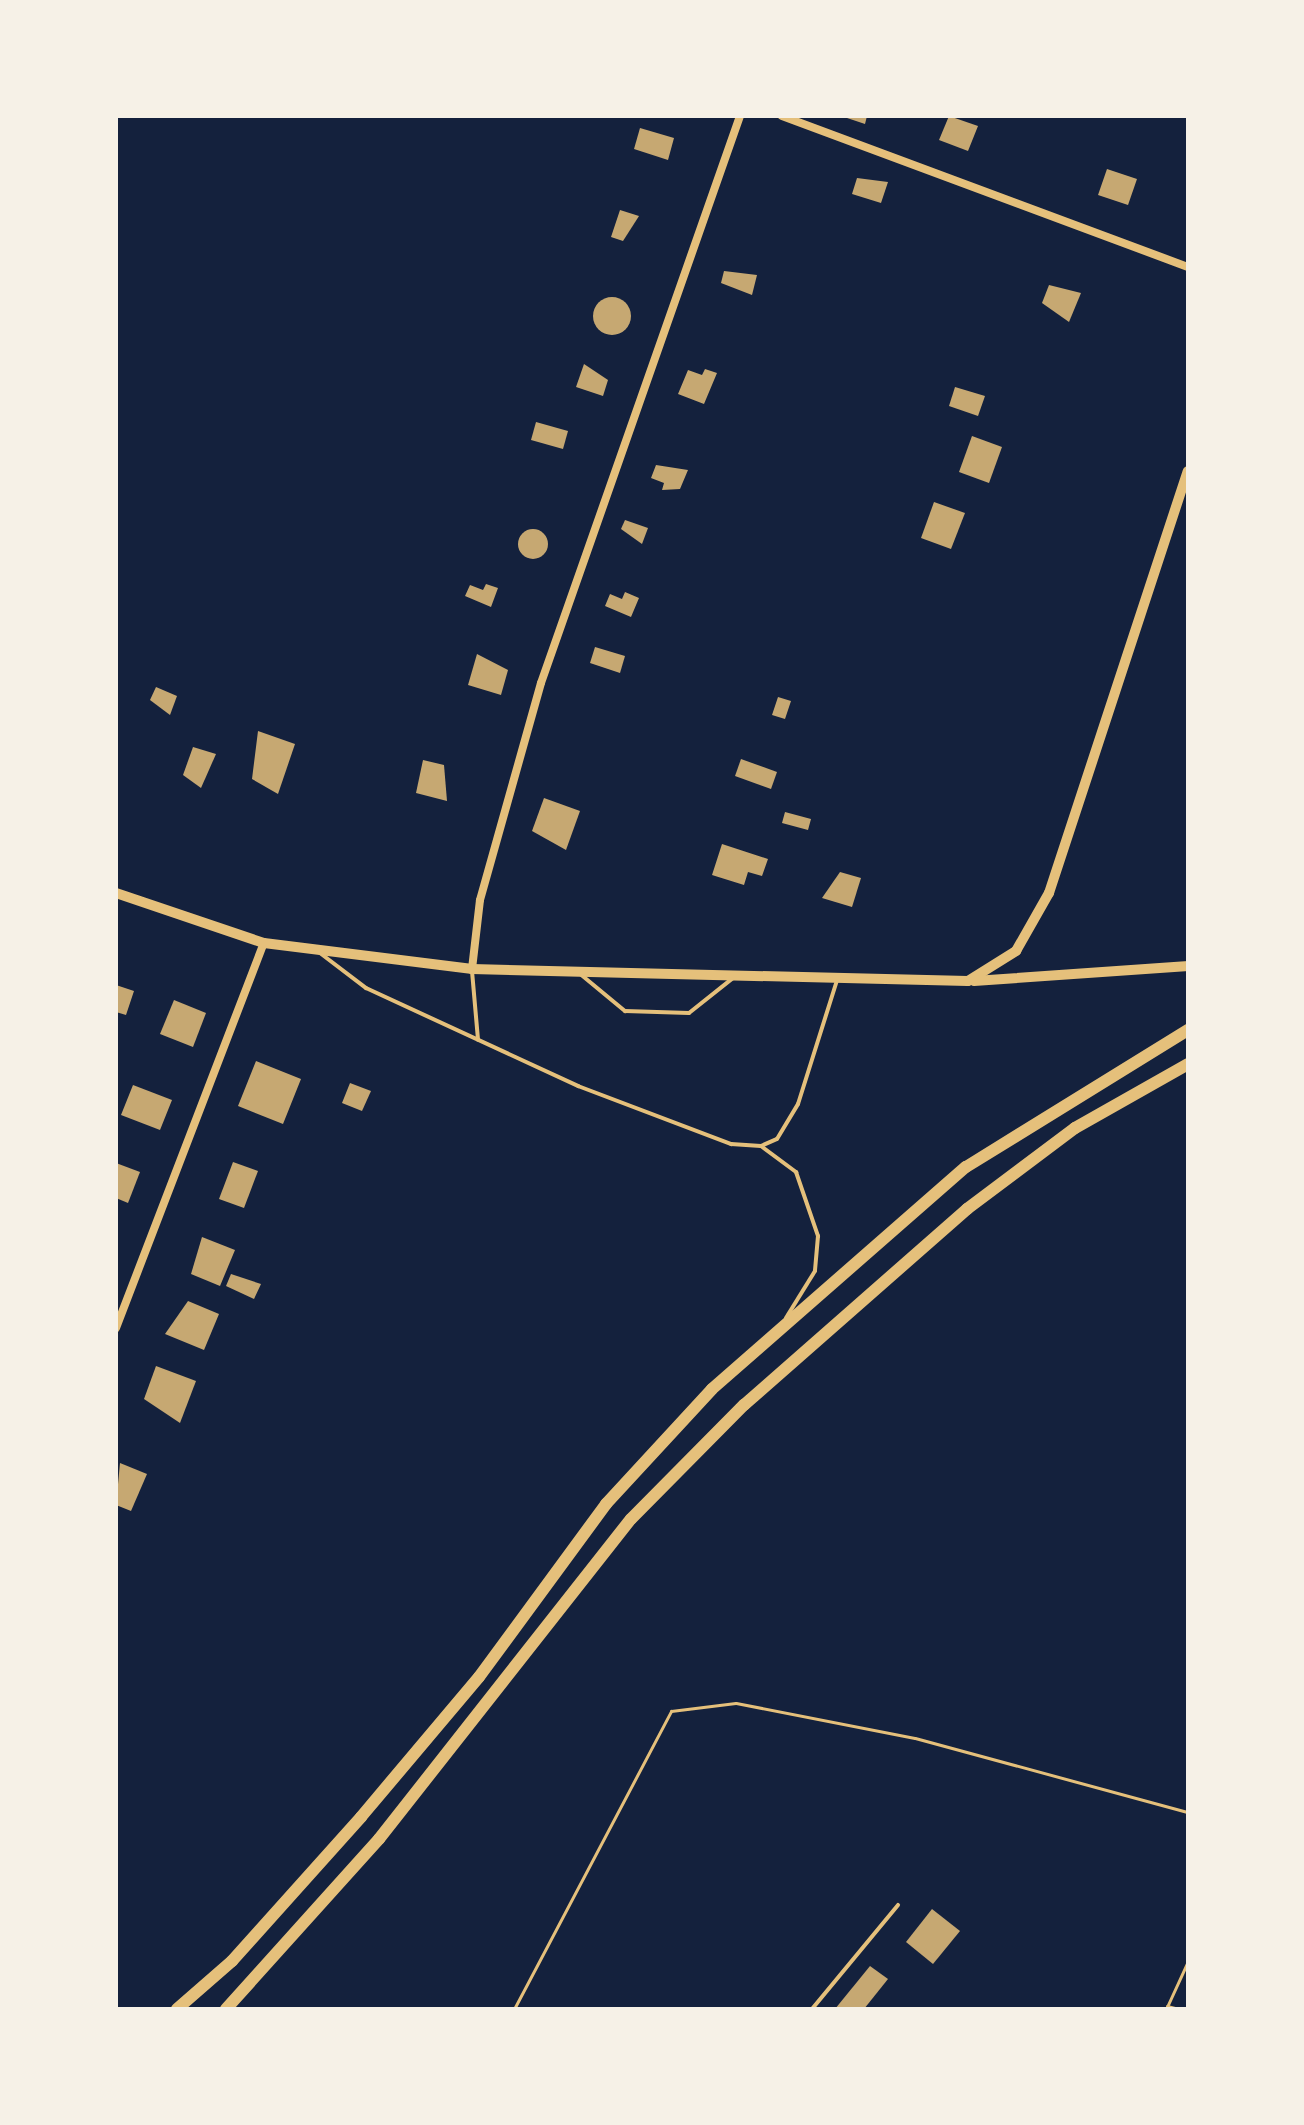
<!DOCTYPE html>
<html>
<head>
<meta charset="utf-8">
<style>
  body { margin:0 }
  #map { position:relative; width:1304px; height:2125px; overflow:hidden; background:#14213d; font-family:"Nunito Sans",sans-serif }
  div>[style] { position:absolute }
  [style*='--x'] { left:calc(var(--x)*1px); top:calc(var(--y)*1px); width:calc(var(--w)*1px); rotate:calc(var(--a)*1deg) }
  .building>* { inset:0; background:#c6a872 }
  .round { border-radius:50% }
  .path>* { height:3px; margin:-1.5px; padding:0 1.5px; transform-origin:1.5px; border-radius:1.5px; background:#e5c07b }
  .service>* { height:4px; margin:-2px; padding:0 2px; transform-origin:2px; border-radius:2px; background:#e5c07b }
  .minor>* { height:8px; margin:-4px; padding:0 4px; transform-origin:4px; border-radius:4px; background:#e5c07b }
  .tertiary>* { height:10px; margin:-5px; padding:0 5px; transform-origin:5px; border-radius:5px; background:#e5c07b }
  .primary>* { height:12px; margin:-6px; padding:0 6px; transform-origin:6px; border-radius:6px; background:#e5c07b }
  span { translate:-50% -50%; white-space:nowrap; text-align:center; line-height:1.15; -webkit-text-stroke:7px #f6f1e7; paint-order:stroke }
  .frame { position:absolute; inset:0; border:118px solid #f6f1e7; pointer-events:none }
</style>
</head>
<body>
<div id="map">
  <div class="building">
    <i style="clip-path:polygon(841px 116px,867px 116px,865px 124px)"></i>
    <i style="clip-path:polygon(949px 116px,978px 126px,968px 151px,939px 140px)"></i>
    <i style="clip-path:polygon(640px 128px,674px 138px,668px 160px,634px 149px)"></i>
    <i style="clip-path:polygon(1107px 169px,1137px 179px,1128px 205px,1098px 195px)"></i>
    <i style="clip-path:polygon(857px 178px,888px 182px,881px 203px,852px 194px)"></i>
    <i style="clip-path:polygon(620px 210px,639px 216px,623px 241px,611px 237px)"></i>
    <i style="clip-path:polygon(724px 271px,757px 275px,752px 295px,721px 283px)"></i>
    <i style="clip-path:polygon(1049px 285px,1081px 293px,1069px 322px,1042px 303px)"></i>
    <i class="round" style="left:593px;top:297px;width:38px;height:38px"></i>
    <i style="clip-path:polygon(584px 364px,608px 380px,603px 396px,576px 387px)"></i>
    <i style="clip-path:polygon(705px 369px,717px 373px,704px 404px,678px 394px,688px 370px,702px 375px)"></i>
    <i style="clip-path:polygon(955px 387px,985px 396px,978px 416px,949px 406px)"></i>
    <i style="clip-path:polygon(536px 422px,568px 431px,563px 449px,531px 440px)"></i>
    <i style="clip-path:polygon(972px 436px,1002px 447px,989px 483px,959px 472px)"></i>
    <i style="clip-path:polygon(656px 465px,688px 470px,680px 489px,662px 490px,664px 483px,651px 478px)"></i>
    <i style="clip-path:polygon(934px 502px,965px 513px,951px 549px,921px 538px)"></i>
    <i style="clip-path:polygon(625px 520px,648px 528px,642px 544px,621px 529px)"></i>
    <i class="round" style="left:518px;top:529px;width:30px;height:30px"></i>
    <i style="clip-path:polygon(486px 584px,498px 588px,491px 607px,465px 596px,470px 585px,483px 590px)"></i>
    <i style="clip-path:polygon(625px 592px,639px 598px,631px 617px,605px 606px,610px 594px,622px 599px)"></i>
    <i style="clip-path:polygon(595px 647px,625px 656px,620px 673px,590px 663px)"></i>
    <i style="clip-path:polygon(477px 654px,508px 670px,501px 695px,468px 685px)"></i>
    <i style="clip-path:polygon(156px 687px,177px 696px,170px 715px,150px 700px)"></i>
    <i style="clip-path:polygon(778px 697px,791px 701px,785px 719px,772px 715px)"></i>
    <i style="clip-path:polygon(258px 731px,295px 744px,278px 794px,252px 779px)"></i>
    <i style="clip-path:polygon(193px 747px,216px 754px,201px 788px,183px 775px)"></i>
    <i style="clip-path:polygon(741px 759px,777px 772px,771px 789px,735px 776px)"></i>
    <i style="clip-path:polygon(423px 760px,444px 765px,447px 801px,416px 793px)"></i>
    <i style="clip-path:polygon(544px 798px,580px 811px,566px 850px,532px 831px)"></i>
    <i style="clip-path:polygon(785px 812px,811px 819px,808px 830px,782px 823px)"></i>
    <i style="clip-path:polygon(722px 844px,768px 859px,762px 876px,748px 872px,744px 885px,712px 875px)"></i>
    <i style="clip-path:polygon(840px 872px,861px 878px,852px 907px,822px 898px)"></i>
    <i style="clip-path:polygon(116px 985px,134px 991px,126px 1015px,116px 1012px)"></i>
    <i style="clip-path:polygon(174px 1000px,206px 1013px,193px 1047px,160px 1034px)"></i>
    <i style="clip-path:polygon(256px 1061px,301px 1079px,283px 1124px,238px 1106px)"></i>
    <i style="clip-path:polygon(350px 1083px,371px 1091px,362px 1111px,342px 1103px)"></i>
    <i style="clip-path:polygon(133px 1085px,172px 1100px,160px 1130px,121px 1115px)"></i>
    <i style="clip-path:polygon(233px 1162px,258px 1171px,244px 1208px,219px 1199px)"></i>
    <i style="clip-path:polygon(116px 1163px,140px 1172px,128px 1203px,116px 1198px)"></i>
    <i style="clip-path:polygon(202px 1237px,235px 1250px,220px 1286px,191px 1274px)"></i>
    <i style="clip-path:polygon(231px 1274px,261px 1284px,254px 1299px,226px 1286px)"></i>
    <i style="clip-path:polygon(188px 1301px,219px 1314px,204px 1350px,165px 1334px)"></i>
    <i style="clip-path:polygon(156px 1366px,196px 1381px,180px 1423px,144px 1399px)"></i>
    <i style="clip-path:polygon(120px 1463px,147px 1474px,131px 1511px,116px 1505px)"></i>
    <i style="clip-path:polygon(932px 1909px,960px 1931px,933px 1964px,906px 1942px)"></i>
    <i style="clip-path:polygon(870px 1966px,888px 1979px,864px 2009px,835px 2009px)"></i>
  </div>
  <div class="path">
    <i style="--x:1167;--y:2006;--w:12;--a:14"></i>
    <i style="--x:514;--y:2009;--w:337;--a:-62.2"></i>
    <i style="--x:671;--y:1711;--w:65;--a:-7"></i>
    <i style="--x:736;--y:1703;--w:182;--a:11.1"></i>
    <i style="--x:915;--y:1738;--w:283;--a:15.2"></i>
    <i style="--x:1166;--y:2009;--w:53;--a:-65.4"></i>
  </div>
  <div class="service">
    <i style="--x:320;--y:953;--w:58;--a:37.3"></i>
    <i style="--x:366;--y:988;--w:234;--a:24.8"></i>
    <i style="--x:578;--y:1086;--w:164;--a:20.8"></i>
    <i style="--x:731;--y:1144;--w:30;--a:4"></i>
    <i style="--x:761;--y:1146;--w:17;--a:-24"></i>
    <i style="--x:777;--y:1139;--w:41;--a:-59"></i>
    <i style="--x:798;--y:1104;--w:130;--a:-72.5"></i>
    <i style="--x:472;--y:971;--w:69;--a:85"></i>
    <i style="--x:579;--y:973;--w:60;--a:39.6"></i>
    <i style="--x:625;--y:1011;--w:64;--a:1.8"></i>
    <i style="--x:689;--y:1013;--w:56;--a:-38.5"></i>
    <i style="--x:761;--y:1146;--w:44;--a:36.6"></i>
    <i style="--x:796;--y:1172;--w:68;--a:71"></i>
    <i style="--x:818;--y:1236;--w:35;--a:95"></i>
    <i style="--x:815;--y:1271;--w:55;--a:121.7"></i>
    <i style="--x:812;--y:2009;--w:135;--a:-50.4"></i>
  </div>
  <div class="minor">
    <i style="--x:782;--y:116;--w:433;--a:20.4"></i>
    <i style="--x:472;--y:969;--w:69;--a:-83.4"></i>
    <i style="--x:480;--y:900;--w:225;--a:-74.3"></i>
    <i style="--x:541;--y:683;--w:601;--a:-70.66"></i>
    <i style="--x:116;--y:1328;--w:412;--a:-69"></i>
  </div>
  <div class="tertiary">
    <i style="--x:116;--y:893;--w:156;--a:18.7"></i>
    <i style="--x:264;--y:943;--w:210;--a:7.1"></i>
    <i style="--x:472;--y:969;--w:496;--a:1.4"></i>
    <i style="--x:968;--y:981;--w:57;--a:-32"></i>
    <i style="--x:1016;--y:951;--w:67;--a:-60.4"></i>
    <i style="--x:1049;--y:893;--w:444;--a:-71.8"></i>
    <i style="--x:974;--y:981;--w:215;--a:-4"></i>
  </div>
  <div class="primary">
    <i style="--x:177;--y:2009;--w:73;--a:-41.1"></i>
    <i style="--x:232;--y:1961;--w:193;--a:-48.1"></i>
    <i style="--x:361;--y:1817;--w:183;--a:-49.9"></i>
    <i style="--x:479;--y:1677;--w:215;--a:-53.7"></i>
    <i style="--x:606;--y:1504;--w:156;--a:-47.3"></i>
    <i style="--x:712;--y:1389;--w:337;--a:-41.2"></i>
    <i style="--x:966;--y:1167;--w:261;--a:-31.7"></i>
    <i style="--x:226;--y:2009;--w:229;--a:-48"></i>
    <i style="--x:379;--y:1839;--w:407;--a:-51.8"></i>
    <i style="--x:631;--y:1519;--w:161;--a:-45.3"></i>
    <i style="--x:744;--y:1405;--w:297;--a:-41.3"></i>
    <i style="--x:967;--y:1209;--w:135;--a:-36.9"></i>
    <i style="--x:1075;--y:1128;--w:130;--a:-29.5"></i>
  </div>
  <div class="frame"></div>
</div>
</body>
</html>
